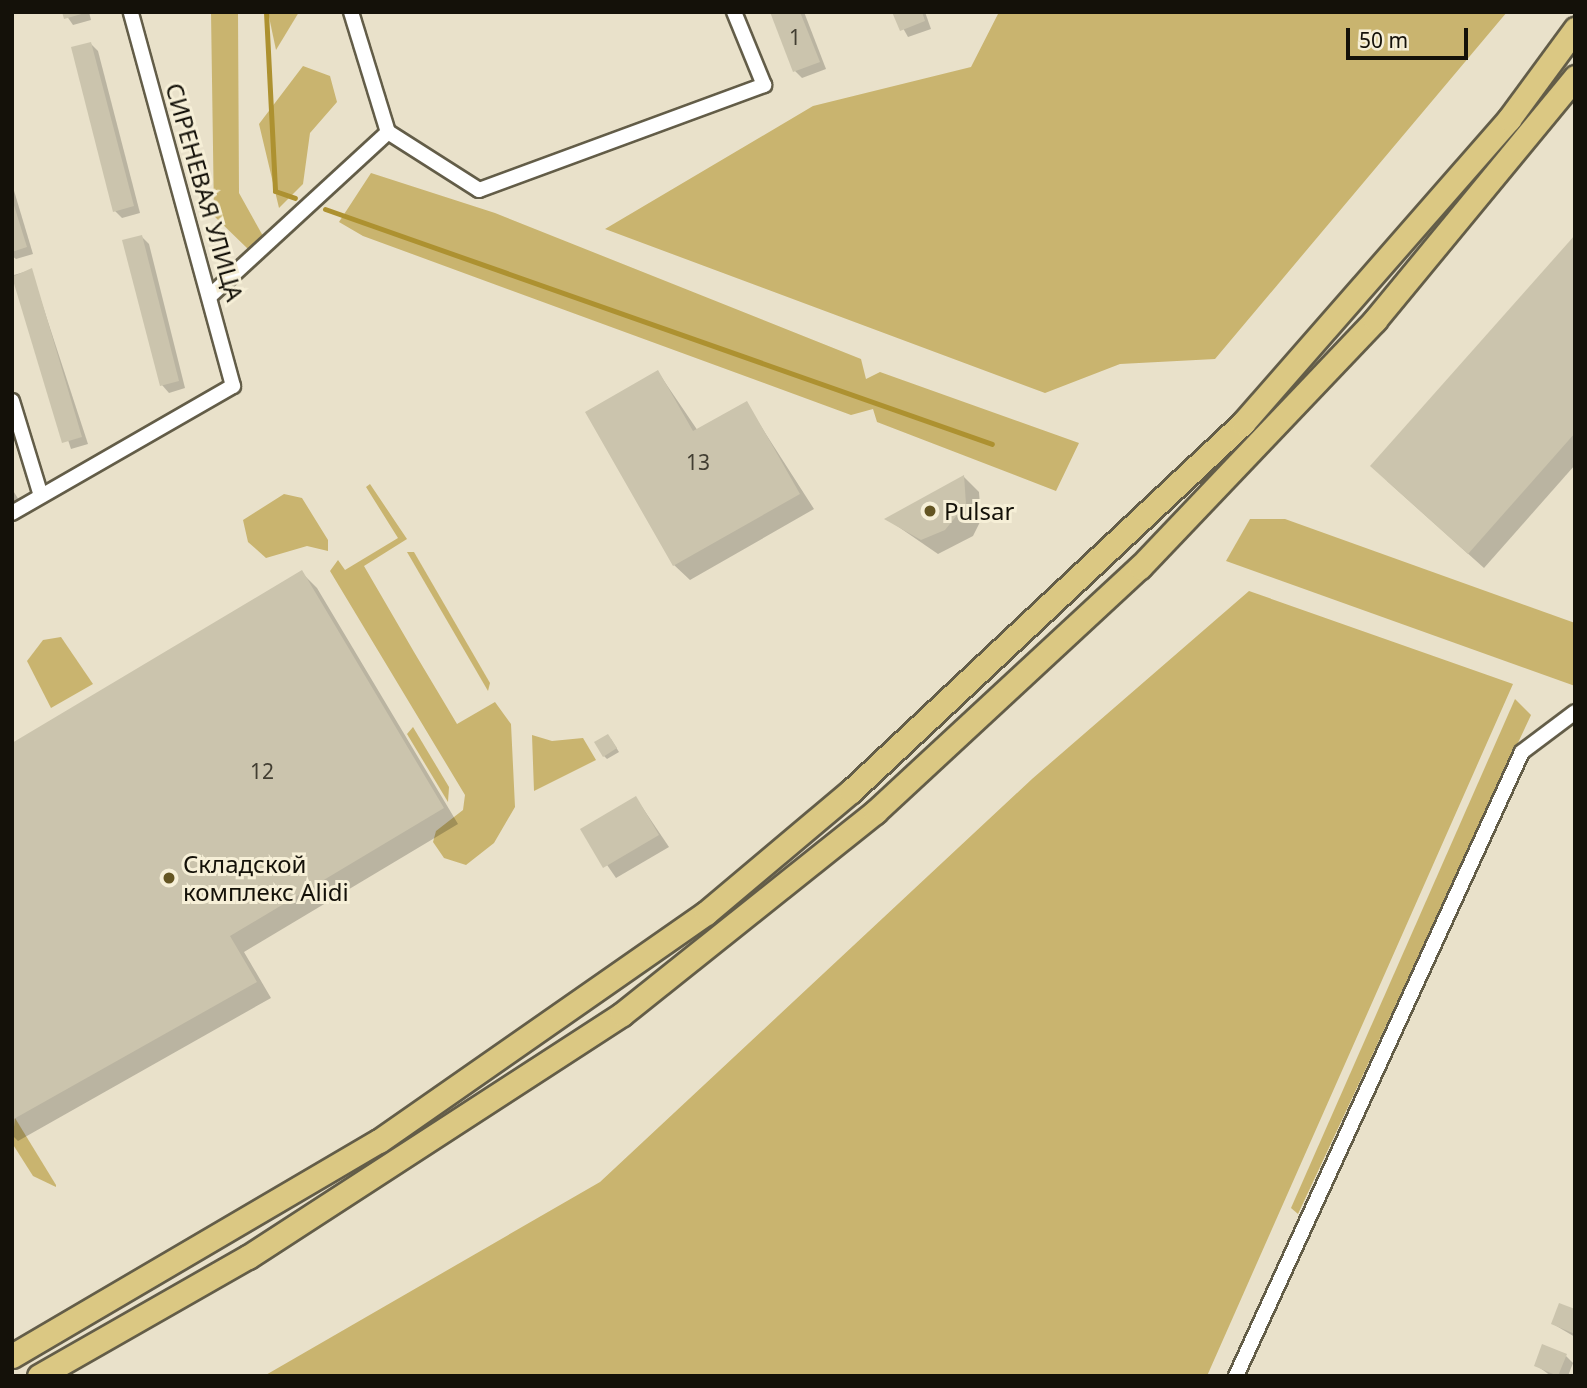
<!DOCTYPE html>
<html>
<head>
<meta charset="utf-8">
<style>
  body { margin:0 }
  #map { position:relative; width:1587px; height:1388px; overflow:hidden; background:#e9e1ca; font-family:"Noto Sans",sans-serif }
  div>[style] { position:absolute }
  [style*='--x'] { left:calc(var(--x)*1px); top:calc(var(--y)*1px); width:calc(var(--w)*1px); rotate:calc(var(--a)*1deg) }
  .green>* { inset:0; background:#c9b46f }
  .shadow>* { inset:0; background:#0003 }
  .stream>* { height:5px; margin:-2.5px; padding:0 2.5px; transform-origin:2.5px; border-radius:2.5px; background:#ad9130 }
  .building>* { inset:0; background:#cbc4ad }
  .roads { filter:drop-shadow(2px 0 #635d48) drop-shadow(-2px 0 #635d48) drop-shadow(0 2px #635d48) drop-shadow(0 -2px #635d48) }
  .minor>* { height:14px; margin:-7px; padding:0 7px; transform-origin:7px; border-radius:7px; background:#fff }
  .primary>* { height:23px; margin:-11.5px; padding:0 11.5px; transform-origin:11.5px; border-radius:11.5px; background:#dbc883 }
  .dots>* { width:19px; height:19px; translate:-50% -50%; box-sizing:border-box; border:4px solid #f6efd7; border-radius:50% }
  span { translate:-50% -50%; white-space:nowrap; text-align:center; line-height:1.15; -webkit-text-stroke:6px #f6efd7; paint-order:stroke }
  .number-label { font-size:21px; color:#423e32 }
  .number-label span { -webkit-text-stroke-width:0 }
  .street-label { font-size:24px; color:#141109 }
  .poi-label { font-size:24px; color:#141109 }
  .left { translate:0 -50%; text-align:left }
  .frame { position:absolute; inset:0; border:14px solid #141109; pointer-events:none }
  .scale { position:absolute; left:1346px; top:28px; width:122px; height:32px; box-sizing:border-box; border:4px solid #141109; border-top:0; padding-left:9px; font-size:21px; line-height:24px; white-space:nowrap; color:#141109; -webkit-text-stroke:5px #f6efd7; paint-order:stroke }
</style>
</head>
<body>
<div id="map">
  <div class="green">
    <i style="clip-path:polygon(211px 12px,238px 12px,239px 193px,263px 236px,249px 250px,214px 216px)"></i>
    <i style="clip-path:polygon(268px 12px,299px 12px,276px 50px)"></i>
    <i style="clip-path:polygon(999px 12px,1507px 12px,1215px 359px,1120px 364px,1045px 393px,605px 229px,813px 106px,971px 67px)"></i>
    <i style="clip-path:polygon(303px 66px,330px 76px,337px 102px,310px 133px,303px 184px,279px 208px,259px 124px)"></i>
    <i style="clip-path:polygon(371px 173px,495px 213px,861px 359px,866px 379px,880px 372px,1079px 443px,1056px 491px,877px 422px,873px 409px,851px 415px,363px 236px,339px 222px)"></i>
    <i style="clip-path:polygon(370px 484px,407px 539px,364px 566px,414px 652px,457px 724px,495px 702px,511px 724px,515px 807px,494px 843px,466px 865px,444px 858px,433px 842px,436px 831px,463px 810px,465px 795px,330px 571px,338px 560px,345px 570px,398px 538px,366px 487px)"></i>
    <i style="clip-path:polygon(284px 494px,302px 498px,328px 540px,328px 551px,307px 546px,266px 558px,248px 542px,243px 520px)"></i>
    <i style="clip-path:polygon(1250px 519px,1285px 519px,1575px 623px,1575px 686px,1226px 561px)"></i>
    <i style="clip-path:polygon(407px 552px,414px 552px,490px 683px,488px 691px)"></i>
    <i style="clip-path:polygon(1249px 591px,1513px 684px,1207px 1376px,264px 1376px,600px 1182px,1032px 779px)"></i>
    <i style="clip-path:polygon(61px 637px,93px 684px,51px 708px,27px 661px,43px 640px)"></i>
    <i style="clip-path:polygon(1515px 699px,1531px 715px,1298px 1214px,1291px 1208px)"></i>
    <i style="clip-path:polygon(413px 727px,449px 787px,448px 802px,407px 734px)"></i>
    <i style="clip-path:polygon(532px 735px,552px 741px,583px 738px,596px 760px,534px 791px)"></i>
    <i style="clip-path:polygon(15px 1118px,56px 1185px,56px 1187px,33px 1176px,12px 1143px)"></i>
  </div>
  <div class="shadow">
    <i style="clip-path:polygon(64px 12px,89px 12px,91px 20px,73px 25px)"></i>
    <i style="clip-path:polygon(771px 12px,804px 12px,826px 69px,802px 78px,795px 71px)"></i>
    <i style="clip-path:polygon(894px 12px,925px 12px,931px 29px,908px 37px)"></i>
    <i style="clip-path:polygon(91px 44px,98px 51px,140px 213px,122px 218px,115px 211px)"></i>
    <i style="clip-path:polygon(12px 184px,33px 254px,16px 259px,12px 256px)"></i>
    <i style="clip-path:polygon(142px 237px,149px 244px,185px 388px,169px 393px,162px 385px)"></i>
    <i style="clip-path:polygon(1575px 237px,1575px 465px,1484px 568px,1387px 481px)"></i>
    <i style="clip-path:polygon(31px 270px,88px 444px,71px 449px,14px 275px)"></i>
    <i style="clip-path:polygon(658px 372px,698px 431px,746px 403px,814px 509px,690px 580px,674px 565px)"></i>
    <i style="clip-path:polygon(964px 477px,979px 492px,981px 520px,973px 536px,938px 554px,887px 519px)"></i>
    <i style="clip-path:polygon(12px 489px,19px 500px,12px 504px)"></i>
    <i style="clip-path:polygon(301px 572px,317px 588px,458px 824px,244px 952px,271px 998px,18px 1141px,12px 1135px,12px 745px)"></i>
    <i style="clip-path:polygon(611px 739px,619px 752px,607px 759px,604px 756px)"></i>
    <i style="clip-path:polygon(636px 798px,669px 847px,616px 878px,583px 830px)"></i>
    <i style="clip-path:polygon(1575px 1311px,1575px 1337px,1553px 1324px)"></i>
    <i style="clip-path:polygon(1566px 1356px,1573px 1363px,1568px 1376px,1551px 1376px,1536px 1365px)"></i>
  </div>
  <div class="stream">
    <i style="--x:266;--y:12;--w:179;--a:87.1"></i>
    <i style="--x:275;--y:191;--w:21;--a:19"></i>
    <i style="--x:325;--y:209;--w:707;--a:19.41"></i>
  </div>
  <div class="building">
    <i style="clip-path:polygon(62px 12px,85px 12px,85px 13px,64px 19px)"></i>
    <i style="clip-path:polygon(770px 12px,800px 12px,820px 62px,793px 72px)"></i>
    <i style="clip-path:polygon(892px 12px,922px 12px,925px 21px,900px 31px)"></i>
    <i style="clip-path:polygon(91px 42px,134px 206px,113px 212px,71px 47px)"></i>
    <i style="clip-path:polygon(12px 199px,27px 247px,12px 252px)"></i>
    <i style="clip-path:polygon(142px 235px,179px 381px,160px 386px,122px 240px)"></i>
    <i style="clip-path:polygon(1575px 235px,1575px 433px,1468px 554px,1370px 466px)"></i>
    <i style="clip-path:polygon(32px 268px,82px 437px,62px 443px,12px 277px)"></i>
    <i style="clip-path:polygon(658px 370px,693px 431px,747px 401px,800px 494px,673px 566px,585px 412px)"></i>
    <i style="clip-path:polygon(964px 475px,966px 504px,945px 530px,921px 540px,884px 519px)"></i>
    <i style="clip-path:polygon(302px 570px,444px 808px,230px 936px,257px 982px,12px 1120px,12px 743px)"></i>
    <i style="clip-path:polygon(608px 734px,617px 748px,603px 757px,594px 742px)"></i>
    <i style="clip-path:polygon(636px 796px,659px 835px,603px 868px,580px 829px)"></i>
    <i style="clip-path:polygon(1559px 1303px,1575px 1309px,1575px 1334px,1551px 1324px)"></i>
    <i style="clip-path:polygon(1542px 1344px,1567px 1354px,1558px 1376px,1534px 1366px)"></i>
  </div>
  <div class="roads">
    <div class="minor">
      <i style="--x:351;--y:12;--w:126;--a:72.9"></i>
      <i style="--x:388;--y:132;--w:108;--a:32.5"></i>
      <i style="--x:479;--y:190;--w:304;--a:-20.2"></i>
      <i style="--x:764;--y:85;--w:79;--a:-112.3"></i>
      <i style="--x:211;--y:295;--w:241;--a:-42.6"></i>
      <i style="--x:12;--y:401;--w:99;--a:73"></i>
      <i style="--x:12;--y:513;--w:255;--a:-29.9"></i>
      <i style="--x:233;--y:386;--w:388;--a:-105.3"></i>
      <i style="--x:1236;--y:1376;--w:686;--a:-65.38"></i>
      <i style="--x:1522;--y:752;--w:66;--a:-37"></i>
    </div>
    <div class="primary">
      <i style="--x:12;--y:1356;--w:425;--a:-30.4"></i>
      <i style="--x:379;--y:1141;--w:399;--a:-34.9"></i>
      <i style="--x:706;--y:913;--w:189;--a:-40.1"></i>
      <i style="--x:851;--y:791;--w:538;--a:-43.19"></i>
      <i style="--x:1243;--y:423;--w:404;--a:-48.8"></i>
      <i style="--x:1509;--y:119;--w:112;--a:-53.7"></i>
      <i style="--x:39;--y:1376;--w:241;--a:-29.7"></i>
      <i style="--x:248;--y:1257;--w:446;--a:-33"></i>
      <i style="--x:622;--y:1014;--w:324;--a:-38.6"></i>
      <i style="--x:875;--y:812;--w:361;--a:-42.8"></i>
      <i style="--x:1140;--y:567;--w:341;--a:-46.4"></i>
      <i style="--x:1375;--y:320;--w:315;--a:-50.5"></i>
    </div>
  </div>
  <div class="dots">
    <i style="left:930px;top:511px;background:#645522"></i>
    <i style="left:169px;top:878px;background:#645522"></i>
  </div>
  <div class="number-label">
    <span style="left:795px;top:37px">1</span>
    <span style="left:698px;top:462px">13</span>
    <span style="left:262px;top:771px">12</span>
  </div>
  <div class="street-label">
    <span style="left:205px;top:192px;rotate:74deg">СИРЕНЕВАЯ УЛИЦА</span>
  </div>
  <div class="poi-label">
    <span class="left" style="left:944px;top:511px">Pulsar</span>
    <span class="left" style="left:183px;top:878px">Складской<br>комплекс Alidi</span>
  </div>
  <div class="frame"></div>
  <div class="scale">50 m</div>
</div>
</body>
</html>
